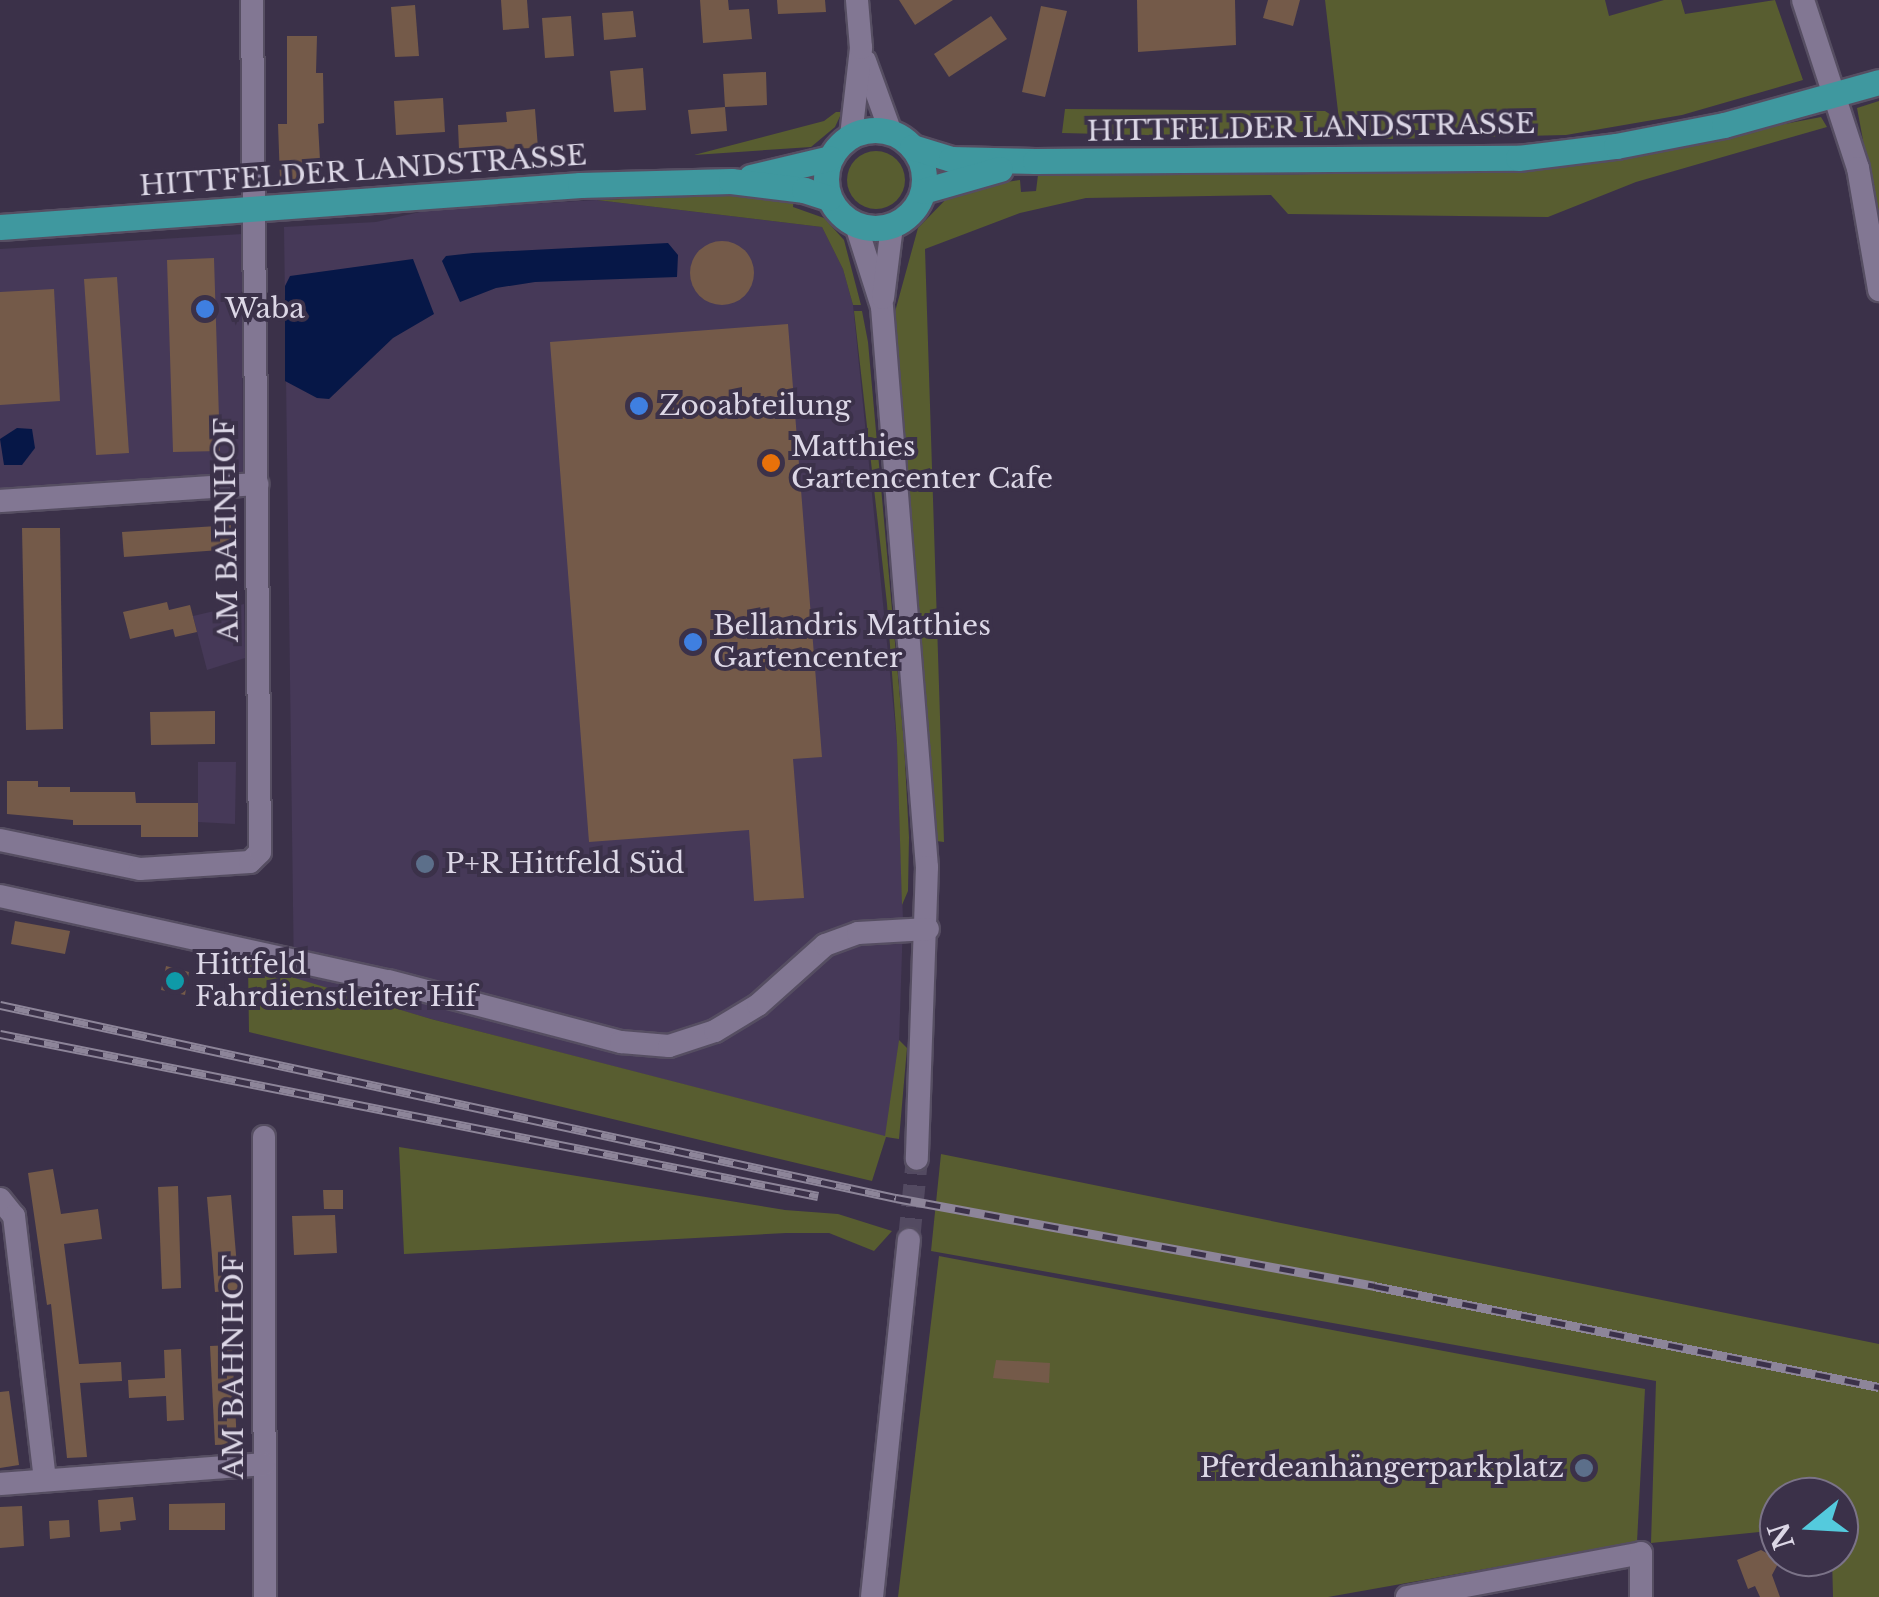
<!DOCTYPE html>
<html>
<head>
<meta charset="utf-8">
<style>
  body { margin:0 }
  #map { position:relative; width:1879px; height:1597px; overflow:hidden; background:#3b3149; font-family:"Libre Baskerville",serif }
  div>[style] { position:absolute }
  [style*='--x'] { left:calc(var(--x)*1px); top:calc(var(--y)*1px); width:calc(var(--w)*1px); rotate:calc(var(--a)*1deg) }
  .built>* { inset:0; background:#463958 }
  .green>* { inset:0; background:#585d30 }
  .round { border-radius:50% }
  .water>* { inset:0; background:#061747 }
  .building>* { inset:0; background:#745a49 }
  .minor-tunnel>* { height:22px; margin-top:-11px; transform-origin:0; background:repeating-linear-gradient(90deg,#534a61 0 22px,transparent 0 33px) }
  .roads { filter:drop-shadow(2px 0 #564e62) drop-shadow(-2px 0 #564e62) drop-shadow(0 2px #564e62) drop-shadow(0 -2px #564e62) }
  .minor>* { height:22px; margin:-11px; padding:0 11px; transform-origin:11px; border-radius:11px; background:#827793 }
  .major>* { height:25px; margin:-12.5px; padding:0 12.5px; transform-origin:12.5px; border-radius:12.5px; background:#3f989f }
  .major>.ring { margin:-12.5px; padding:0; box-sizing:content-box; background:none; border:25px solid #3f989f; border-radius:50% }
  .rail>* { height:9px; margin-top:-4.5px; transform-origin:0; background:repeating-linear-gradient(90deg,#3b3149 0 15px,#8d8599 0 30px); box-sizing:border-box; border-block:2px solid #8d8599 }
  .dots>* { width:28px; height:28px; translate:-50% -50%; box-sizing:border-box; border:5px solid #3b3149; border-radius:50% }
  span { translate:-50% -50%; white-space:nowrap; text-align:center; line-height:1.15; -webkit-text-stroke:8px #3b3149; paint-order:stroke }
  .street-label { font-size:28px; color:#dcd7e6 }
  .poi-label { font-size:28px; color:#dcd7e6 }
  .left { translate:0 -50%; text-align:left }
  .right { translate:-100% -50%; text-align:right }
  .north { position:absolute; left:1759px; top:1477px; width:100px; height:100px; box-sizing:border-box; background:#3b3149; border:2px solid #7b7388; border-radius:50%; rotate:252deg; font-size:28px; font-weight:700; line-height:40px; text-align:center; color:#dcd7e6 }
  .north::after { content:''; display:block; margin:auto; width:35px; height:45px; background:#54cadd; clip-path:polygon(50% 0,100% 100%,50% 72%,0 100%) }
</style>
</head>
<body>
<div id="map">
  <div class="built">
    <i style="clip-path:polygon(597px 200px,822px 227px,843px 269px,853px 305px,897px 743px,903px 921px,899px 1044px,886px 1137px,431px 1019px,294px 979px,284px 227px,376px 222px,433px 209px)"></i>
    <i style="clip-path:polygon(242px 234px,243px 485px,0 495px,0 249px)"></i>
    <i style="clip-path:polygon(244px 604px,245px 658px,207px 670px,193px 616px)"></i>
    <i style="clip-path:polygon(198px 762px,236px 762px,235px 824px,198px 822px)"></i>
  </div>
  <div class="green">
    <i style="clip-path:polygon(1325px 0,1605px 0,1609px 16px,1664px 0,1681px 0,1685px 14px,1775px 0,1803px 80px,1682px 115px,1566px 135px,1342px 140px,1062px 133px,1065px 109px,1325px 111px,1339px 120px)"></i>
    <i style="clip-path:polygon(1879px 101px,1879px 226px,1857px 108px)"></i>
    <i style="clip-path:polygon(836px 112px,842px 112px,835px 127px,811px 147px,694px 155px,824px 121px)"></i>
    <i style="clip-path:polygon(1821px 117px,1827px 127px,1636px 182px,1548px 217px,1288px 214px,1271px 195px,1086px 198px,1020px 213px,925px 249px,944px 842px,936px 841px,893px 319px,918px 228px,955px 190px,1020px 180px,1021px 192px,1036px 191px,1038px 175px,1271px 175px,1554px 168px)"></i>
    <i class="round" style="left:847px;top:151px;width:58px;height:58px"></i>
    <i style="clip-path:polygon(736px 195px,794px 196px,793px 207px,824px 218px,844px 240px,861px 305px,853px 305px,843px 269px,822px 227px,597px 200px)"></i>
    <i style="clip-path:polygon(854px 311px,862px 311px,868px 342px,904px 743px,909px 837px,908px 891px,902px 905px,897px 743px,887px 604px)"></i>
    <i style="clip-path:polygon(248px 964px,431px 1019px,885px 1136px,899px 1040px,907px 1048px,899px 1139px,886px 1137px,872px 1181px,249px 1032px)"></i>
    <i style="clip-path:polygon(399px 1147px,785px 1210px,838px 1214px,892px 1231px,874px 1251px,829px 1233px,786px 1233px,404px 1254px)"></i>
    <i style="clip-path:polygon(941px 1154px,1879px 1344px,1879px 1597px,1833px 1597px,1832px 1557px,1839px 1557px,1839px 1497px,1779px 1497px,1779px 1530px,1651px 1543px,1656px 1381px,931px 1251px)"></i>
    <i style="clip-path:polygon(939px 1256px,1645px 1389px,1637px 1542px,1328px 1597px,898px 1597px)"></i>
  </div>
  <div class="water">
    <i style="clip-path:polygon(668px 243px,678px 255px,677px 277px,535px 282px,496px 288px,460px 302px,442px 261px,446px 256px,473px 253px)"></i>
    <i style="clip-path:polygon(413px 259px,434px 314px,393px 338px,329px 399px,317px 398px,285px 381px,285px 286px,290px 276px)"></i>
    <i style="clip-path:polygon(17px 428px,32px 429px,35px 448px,22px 465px,4px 465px,0 439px)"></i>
  </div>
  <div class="building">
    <i style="clip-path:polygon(501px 0,527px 0,529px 28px,503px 30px)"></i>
    <i style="clip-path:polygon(700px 0,728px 0,729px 10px,749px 9px,752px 39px,703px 43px)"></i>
    <i style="clip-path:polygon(777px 0,825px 0,826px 12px,778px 14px)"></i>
    <i style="clip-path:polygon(899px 0,953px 0,915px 25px)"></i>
    <i style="clip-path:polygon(1137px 0,1235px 0,1236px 45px,1138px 52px)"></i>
    <i style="clip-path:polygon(1268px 0,1300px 0,1293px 26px,1263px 18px)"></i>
    <i style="clip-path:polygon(415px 5px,419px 56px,395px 57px,391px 7px)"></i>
    <i style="clip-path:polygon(1041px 6px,1067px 11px,1045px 97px,1022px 92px)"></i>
    <i style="clip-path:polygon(633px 11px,636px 37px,604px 40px,602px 13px)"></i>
    <i style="clip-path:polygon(571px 16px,574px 56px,545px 58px,542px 18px)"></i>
    <i style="clip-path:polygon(991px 16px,1007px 39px,949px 77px,934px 54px)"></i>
    <i style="clip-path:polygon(287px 36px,317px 36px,316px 73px,323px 73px,324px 123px,318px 124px,321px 178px,280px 180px,278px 124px,287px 124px)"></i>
    <i style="clip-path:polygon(643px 68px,646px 110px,614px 112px,610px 71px)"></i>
    <i style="clip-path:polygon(766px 72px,767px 105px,725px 107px,723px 74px)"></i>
    <i style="clip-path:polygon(443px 98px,445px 132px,396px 135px,394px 101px)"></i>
    <i style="clip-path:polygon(725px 107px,727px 131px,691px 134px,688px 110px)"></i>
    <i style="clip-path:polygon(535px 109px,538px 148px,459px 150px,458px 125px,507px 122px,506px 112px)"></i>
    <i class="round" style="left:690px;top:241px;width:64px;height:64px"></i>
    <i style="clip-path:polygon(214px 258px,220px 451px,173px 452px,167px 260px)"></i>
    <i style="clip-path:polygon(117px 277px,129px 453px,96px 455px,84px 279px)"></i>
    <i style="clip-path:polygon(54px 289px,60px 401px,0 405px,0 292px)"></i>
    <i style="clip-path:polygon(788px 324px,822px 757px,793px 759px,804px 898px,754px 901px,749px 830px,589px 842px,550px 342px)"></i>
    <i style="clip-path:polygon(233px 525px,234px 549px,124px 557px,122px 532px)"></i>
    <i style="clip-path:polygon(22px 528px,60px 528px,63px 729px,26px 730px)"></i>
    <i style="clip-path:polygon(167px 602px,169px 610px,190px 605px,197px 632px,175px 637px,173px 629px,130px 639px,123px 612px)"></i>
    <i style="clip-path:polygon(215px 711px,215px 744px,151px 745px,150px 712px)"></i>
    <i style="clip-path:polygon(7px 781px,38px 781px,38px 787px,70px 787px,70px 792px,135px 792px,136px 803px,198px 803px,198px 837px,141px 837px,141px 825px,73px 825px,73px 820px,7px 814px)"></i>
    <i style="clip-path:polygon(15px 921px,70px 931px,65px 954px,11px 944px)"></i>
    <i style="clip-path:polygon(166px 966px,189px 972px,185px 995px,161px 990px)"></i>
    <i style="clip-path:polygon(53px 1169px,61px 1214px,98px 1209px,102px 1239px,64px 1244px,79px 1364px,121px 1362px,122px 1381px,80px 1383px,87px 1457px,67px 1458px,51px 1304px,47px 1305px,28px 1173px)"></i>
    <i style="clip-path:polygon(178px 1186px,181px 1288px,162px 1289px,158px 1187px)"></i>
    <i style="clip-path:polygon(323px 1190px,343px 1190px,343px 1209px,324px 1209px)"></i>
    <i style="clip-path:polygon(231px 1195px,239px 1290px,215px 1292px,207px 1197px)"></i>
    <i style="clip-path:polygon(335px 1215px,337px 1253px,294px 1255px,292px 1216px)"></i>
    <i style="clip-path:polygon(232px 1345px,237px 1444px,215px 1445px,210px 1346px)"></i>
    <i style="clip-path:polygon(181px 1349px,184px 1420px,167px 1421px,166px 1396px,129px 1398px,128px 1380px,165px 1378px,164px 1350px)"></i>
    <i style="clip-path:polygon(996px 1360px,1050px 1363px,1049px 1383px,993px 1378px)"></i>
    <i style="clip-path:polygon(9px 1391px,19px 1465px,0 1468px,0 1392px)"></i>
    <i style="clip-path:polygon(133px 1497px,136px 1520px,120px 1522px,121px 1530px,100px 1532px,98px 1500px)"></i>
    <i style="clip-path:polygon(225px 1503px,225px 1530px,169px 1530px,169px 1504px)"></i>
    <i style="clip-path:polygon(22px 1506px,24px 1546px,0 1548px,0 1507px)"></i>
    <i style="clip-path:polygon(69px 1520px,70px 1537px,50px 1539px,49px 1521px)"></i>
    <i style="clip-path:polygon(1761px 1550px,1780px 1560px,1772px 1575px,1780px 1597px,1760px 1597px,1755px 1586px,1748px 1589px,1737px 1560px)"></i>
  </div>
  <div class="minor-tunnel">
    <i style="--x:909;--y:1240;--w:81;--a:-84.4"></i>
  </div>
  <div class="roads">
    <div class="minor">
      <i style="--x:1803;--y:0;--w:177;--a:71.9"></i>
      <i style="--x:1858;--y:168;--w:124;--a:80.2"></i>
      <i style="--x:865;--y:61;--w:77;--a:70.1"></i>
      <i style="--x:851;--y:136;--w:89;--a:-83.5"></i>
      <i style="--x:861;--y:48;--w:48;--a:-94.8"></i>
      <i style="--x:856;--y:225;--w:86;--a:72.4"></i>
      <i style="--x:882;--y:307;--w:562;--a:85.41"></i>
      <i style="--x:927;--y:867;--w:292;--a:92"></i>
      <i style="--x:883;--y:298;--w:73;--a:-82.9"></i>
      <i style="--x:0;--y:501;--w:258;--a:-3.8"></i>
      <i style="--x:0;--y:840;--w:143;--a:11.7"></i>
      <i style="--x:140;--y:869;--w:110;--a:-3.6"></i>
      <i style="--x:250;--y:862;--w:14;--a:-45"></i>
      <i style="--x:260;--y:852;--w:852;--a:-90.54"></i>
      <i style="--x:0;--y:896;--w:397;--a:12.4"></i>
      <i style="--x:388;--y:981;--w:241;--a:14.7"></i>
      <i style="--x:621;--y:1042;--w:48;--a:4.8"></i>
      <i style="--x:669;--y:1046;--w:48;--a:-18.1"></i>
      <i style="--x:715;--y:1031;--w:50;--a:-31.2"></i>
      <i style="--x:758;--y:1005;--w:90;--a:-41.8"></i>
      <i style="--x:825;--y:945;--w:35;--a:-20"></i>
      <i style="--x:858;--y:933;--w:70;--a:-3.3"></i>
      <i style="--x:264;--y:1137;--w:460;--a:89.9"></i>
      <i style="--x:0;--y:1199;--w:22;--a:51"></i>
      <i style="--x:14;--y:1216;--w:266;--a:83.3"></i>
      <i style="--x:0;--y:1484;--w:265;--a:-4.3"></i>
      <i style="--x:872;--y:1597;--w:359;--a:-84.1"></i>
      <i style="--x:1407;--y:1597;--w:238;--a:-10.6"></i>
      <i style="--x:1641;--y:1553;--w:44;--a:90"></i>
    </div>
    <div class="major">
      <i class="ring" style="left:826px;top:130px;width:73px;height:73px"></i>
      <i style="--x:912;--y:147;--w:41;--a:17.1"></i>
      <i style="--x:951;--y:159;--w:84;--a:1.4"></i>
      <i style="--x:1035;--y:161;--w:483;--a:-0.4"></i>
      <i style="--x:1518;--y:158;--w:99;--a:-7"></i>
      <i style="--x:1616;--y:146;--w:110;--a:-11"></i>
      <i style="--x:1724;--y:125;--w:161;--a:-15.5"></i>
      <i style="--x:751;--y:177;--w:81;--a:-13.5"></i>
      <i style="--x:923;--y:191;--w:80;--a:-15.9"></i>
      <i style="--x:0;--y:227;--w:582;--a:-4.14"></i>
      <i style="--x:580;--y:185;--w:151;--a:-1.5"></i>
      <i style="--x:731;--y:181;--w:74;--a:7"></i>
      <i style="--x:804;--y:190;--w:26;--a:18"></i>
    </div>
  </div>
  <div class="rail">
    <i style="--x:0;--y:1005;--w:917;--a:12.16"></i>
    <i style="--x:896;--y:1198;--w:486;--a:10.4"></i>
    <i style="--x:1374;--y:1286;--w:515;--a:11.31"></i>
    <i style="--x:0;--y:1034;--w:834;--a:11.2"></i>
  </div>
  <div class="dots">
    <i style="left:205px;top:309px;background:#3f7fe0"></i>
    <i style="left:639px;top:406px;background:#3f7fe0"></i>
    <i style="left:771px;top:463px;background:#e8710a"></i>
    <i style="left:693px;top:642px;background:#3f7fe0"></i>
    <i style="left:425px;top:864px;background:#5c6f8a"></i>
    <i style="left:175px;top:981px;background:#0f9aa8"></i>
    <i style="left:1584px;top:1468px;background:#5c6f8a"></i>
  </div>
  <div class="street-label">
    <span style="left:1311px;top:128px;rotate:-1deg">HITTFELDER LANDSTRASSE</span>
    <span style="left:363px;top:171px;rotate:-4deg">HITTFELDER LANDSTRASSE</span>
    <span style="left:227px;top:530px;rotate:-91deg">AM BAHNHOF</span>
    <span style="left:234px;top:1367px;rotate:-90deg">AM BAHNHOF</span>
  </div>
  <div class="poi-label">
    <span class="left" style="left:225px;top:309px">Waba</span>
    <span class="left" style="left:659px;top:406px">Zooabteilung</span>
    <span class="left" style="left:791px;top:463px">Matthies<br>Gartencenter Cafe</span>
    <span class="left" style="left:713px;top:642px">Bellandris Matthies<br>Gartencenter</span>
    <span class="left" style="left:445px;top:864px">P+R Hittfeld Süd</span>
    <span class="left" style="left:195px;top:981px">Hittfeld<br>Fahrdienstleiter Hif</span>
    <span class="right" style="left:1564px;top:1468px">Pferdeanhängerparkplatz</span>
  </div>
  <div class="north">N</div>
</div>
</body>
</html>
